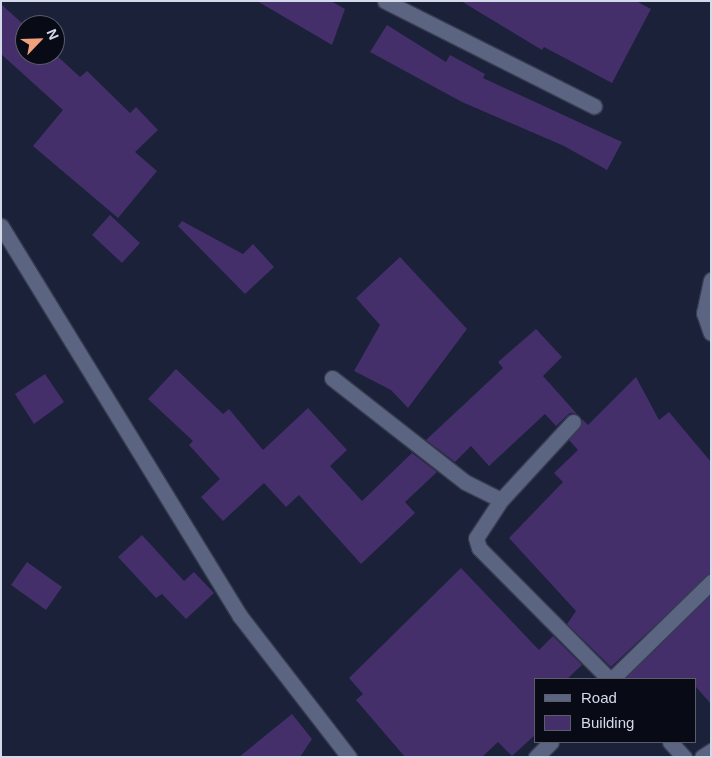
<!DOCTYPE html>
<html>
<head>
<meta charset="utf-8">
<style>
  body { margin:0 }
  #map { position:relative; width:712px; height:758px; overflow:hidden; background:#1a2139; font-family:Arial,sans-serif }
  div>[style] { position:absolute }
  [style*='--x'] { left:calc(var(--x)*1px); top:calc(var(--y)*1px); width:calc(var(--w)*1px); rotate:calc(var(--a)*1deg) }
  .building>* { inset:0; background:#442f6a }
  .roads { filter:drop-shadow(1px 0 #373c50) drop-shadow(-1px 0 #373c50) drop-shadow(0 1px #373c50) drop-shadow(0 -1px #373c50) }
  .minor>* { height:15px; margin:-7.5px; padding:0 7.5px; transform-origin:7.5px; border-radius:7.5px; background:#5b6480 }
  span { translate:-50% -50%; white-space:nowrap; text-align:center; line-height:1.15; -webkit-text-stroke:5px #080b16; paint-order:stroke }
  .frame { position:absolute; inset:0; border:2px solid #d4daea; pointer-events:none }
  .legend { position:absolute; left:534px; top:678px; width:162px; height:65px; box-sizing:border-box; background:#080b16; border:1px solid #5a5e6b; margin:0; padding:6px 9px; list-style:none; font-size:15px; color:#d4daea }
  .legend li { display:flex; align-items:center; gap:10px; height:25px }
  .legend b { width:25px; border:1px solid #5a5e6b }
  .north { position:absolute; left:15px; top:15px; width:50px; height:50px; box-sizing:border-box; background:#080b16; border:1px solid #5a5e6b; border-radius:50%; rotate:66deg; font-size:14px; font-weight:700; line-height:20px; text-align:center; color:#d4daea }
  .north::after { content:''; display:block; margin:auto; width:18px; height:22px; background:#f1a17b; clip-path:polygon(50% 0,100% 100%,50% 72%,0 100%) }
</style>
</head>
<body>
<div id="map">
  <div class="building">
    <i style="clip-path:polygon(257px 1px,331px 1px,345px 9px,332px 45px)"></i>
    <i style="clip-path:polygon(461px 1px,636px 1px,651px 9px,612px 83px,544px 47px,542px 50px)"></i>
    <i style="clip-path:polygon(1px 4px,25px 26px,25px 55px,55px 54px,80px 77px,87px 71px,130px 113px,136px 107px,158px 130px,135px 152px,157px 171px,118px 218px,33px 146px,63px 110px,1px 54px)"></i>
    <i style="clip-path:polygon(387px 25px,446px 62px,450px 55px,485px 74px,483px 78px,622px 142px,607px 170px,564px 146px,462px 102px,370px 52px)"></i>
    <i style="clip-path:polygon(110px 215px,140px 243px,122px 263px,92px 235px)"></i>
    <i style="clip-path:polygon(182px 221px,243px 254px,253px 244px,274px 267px,245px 294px,178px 226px)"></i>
    <i style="clip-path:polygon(400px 257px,467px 329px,408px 408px,391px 390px,354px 371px,380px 325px,356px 298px)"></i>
    <i style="clip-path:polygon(536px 329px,562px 357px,543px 376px,577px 414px,570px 413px,556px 426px,545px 414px,489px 466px,471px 446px,455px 462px,426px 440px,503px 368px,498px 362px)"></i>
    <i style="clip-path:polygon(176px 369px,223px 414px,229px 409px,263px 450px,308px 408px,347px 450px,330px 466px,362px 501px,412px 453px,437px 472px,405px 502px,415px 513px,361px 564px,299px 495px,286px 507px,264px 483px,223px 521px,201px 497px,220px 479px,189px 445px,193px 441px,148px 399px)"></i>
    <i style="clip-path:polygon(45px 374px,64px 402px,34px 424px,15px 394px)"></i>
    <i style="clip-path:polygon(636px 377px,659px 420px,669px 412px,711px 462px,711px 573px,611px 667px,567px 624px,576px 611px,509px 538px,563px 482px,554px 473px,578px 450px,569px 440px,582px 419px,588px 425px)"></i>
    <i style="clip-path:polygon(142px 535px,184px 581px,194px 572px,214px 593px,186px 619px,162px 594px,156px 598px,118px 557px)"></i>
    <i style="clip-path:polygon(27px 562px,62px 587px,46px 610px,11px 585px)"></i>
    <i style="clip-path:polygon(461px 568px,539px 650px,553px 636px,582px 665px,567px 679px,536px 679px,536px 734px,512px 756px,498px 742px,482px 757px,405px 757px,356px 700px,363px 694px,349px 678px)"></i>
    <i style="clip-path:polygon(711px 595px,711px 704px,696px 687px,696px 679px,625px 679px)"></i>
    <i style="clip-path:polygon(292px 714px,312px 739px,300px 757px,239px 757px)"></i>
  </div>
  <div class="roads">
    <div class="minor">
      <i style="--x:385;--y:1;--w:234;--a:26.7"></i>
      <i style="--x:1;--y:226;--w:457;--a:58.5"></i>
      <i style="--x:240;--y:616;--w:178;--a:52.3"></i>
      <i style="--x:711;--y:280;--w:34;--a:102"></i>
      <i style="--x:704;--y:313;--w:21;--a:71"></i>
      <i style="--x:332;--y:378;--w:169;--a:38"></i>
      <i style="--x:465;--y:482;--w:40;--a:26.6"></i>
      <i style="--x:573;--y:422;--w:106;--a:132.7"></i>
      <i style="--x:501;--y:500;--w:45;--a:123.3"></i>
      <i style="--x:476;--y:538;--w:10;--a:73"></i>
      <i style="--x:479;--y:548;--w:185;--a:45.2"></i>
      <i style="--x:612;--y:679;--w:139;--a:-44.4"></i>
      <i style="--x:670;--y:742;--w:21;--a:47"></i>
      <i style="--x:536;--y:757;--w:21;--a:-45"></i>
      <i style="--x:702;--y:757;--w:11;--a:-34"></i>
    </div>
  </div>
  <div class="frame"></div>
  <ul class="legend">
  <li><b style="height:6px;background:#5b6480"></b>Road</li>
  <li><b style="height:14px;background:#442f6a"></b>Building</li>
  </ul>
  <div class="north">N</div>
</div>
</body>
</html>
